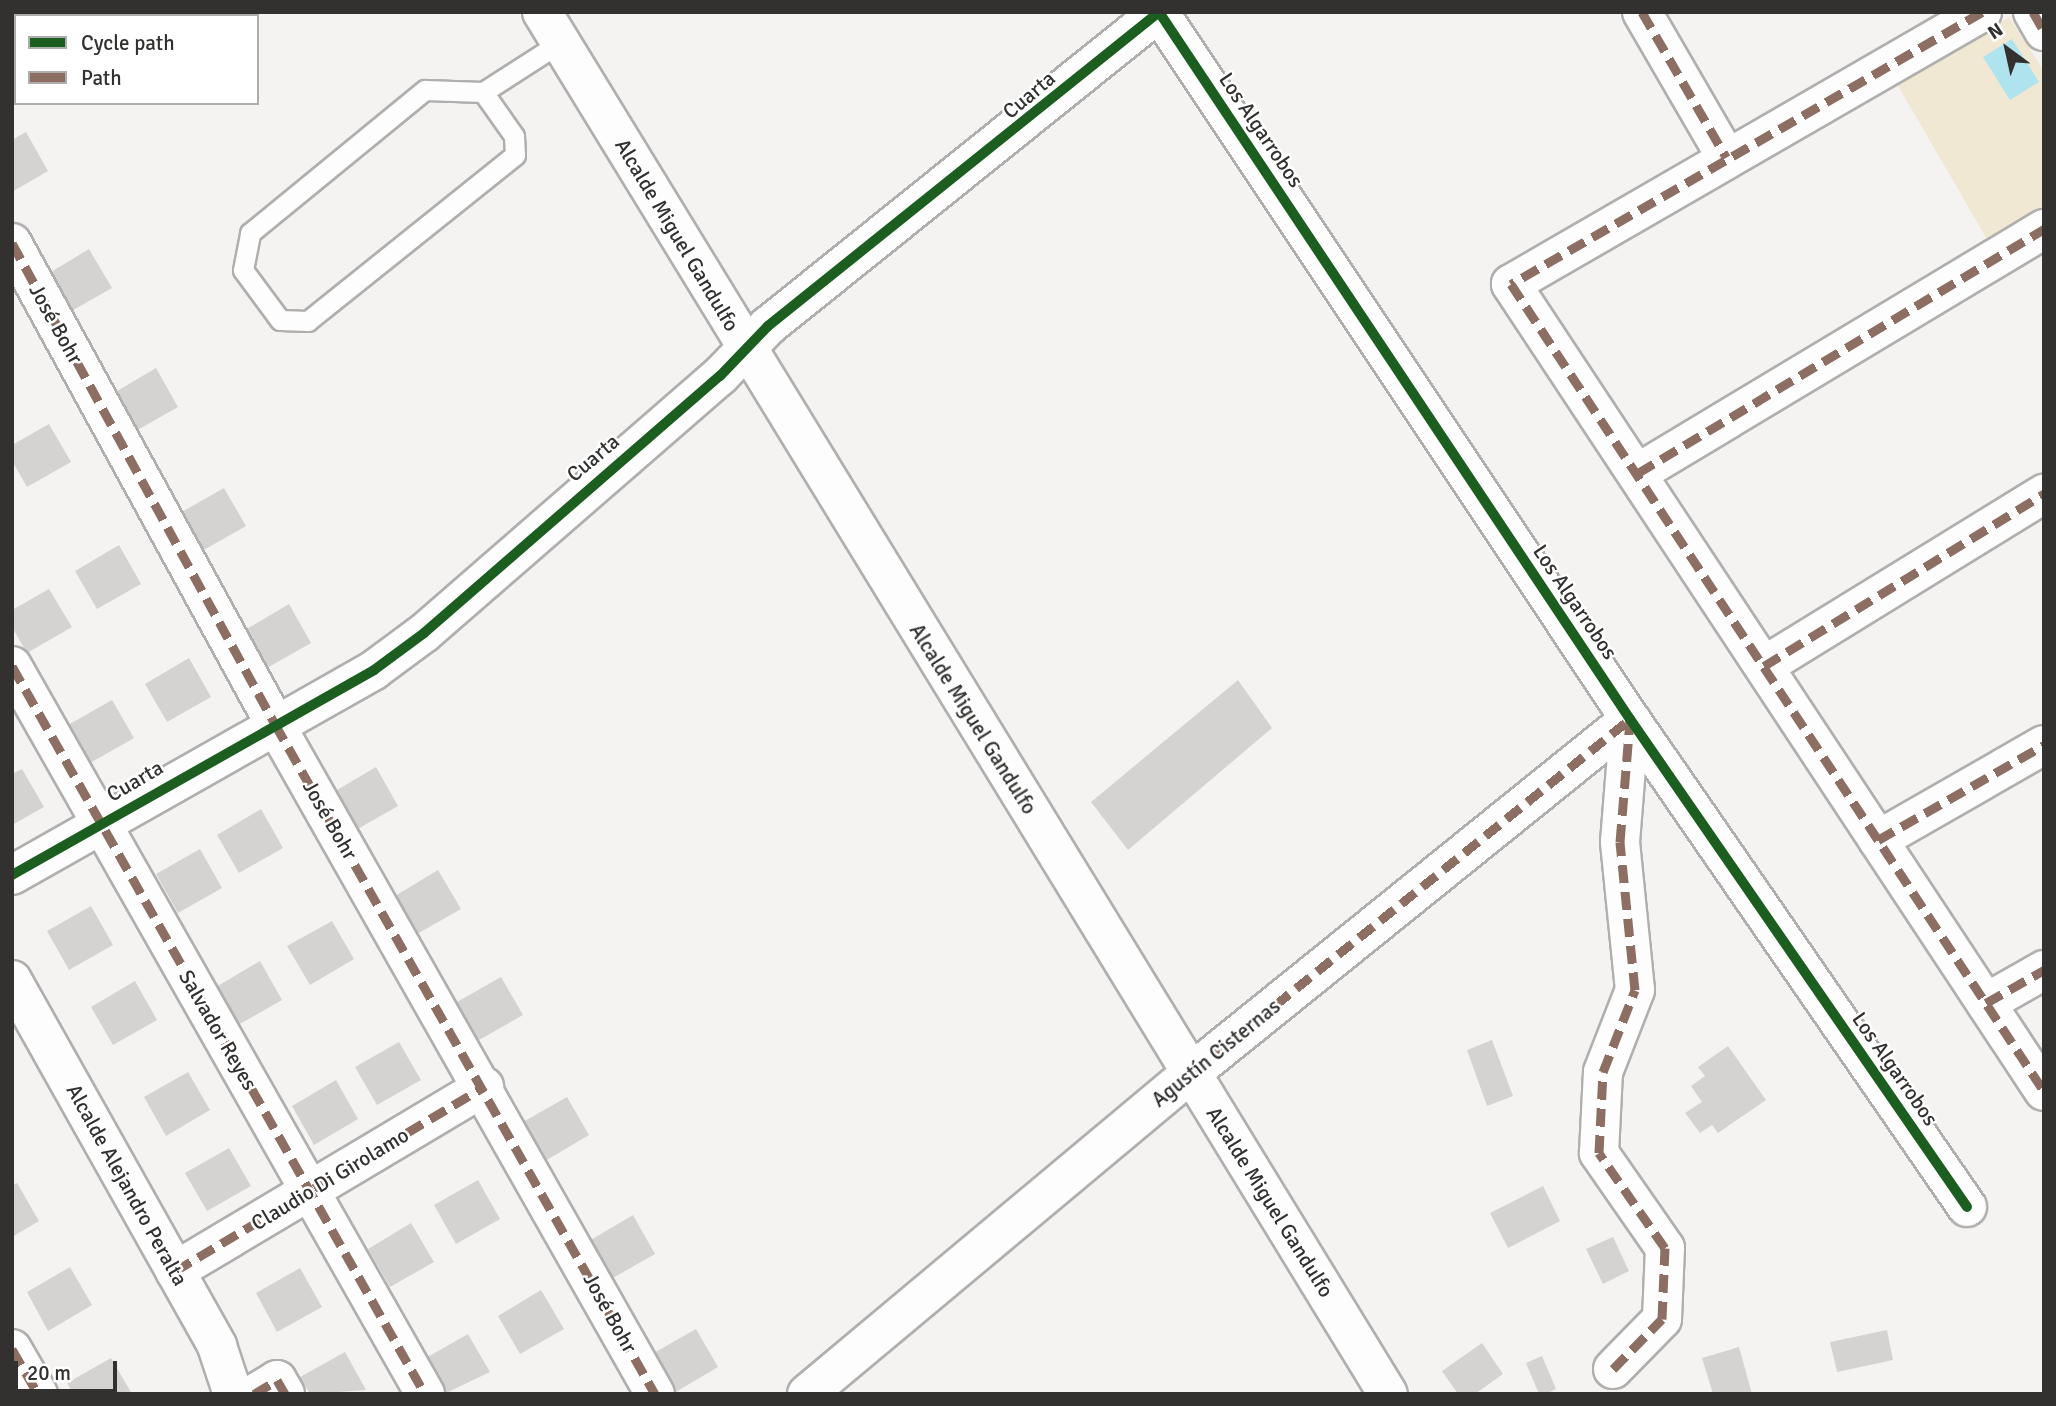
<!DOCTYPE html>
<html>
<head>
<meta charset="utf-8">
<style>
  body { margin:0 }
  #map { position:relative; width:2056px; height:1406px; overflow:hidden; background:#f5f3f1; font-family:Signika,sans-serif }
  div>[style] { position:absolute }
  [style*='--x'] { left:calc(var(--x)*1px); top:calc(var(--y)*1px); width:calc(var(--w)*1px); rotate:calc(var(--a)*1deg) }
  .green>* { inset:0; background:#f1e8d4 }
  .water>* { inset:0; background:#afe3ee }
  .building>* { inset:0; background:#d5d3d2 }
  .roads { filter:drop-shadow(2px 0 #b0afae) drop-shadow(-2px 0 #b0afae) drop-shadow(0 2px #b0afae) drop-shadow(0 -2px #b0afae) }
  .service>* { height:19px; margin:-9.5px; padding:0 9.5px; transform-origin:9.5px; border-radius:9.5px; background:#fefdfd }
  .minor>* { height:38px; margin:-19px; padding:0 19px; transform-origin:19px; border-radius:19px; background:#fefdfd }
  .tertiary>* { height:38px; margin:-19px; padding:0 19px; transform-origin:19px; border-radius:19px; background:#fefdfd }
  .quiet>* { height:9px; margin-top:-4.5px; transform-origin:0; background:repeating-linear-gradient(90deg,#8d6e63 0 18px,transparent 0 27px) }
  .cycleway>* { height:10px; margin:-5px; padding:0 5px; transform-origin:5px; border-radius:5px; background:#1b5e20 }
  span { translate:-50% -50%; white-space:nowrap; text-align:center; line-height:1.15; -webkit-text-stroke:5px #fff; paint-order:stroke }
  .street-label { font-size:21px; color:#32312f }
  .frame { position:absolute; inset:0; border:14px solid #32312f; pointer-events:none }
  .legend { position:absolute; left:14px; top:14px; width:245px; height:91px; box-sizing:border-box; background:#fff; border:2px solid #adadac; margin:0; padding:9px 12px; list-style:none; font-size:21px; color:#32312f }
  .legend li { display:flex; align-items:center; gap:14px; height:35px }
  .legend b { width:35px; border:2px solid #adadac }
  .north { position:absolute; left:1972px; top:14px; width:70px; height:70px; -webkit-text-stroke:5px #fff; paint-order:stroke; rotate:327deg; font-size:19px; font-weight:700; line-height:28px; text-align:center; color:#32312f }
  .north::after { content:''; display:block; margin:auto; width:24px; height:32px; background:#32312f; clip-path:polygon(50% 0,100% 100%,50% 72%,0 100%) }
  .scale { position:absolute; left:14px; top:1361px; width:103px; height:32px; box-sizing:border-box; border:4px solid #32312f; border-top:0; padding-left:9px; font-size:21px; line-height:24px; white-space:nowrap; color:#32312f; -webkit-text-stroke:5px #fff; paint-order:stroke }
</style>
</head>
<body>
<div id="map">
  <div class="green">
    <i style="clip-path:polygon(2009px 17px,2044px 71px,2044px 206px,1988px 241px,1897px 84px)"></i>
  </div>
  <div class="water">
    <i style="clip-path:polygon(2012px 39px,2039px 82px,2010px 100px,1983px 57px)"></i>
  </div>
  <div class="building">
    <i style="clip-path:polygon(26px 132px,48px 171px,12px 192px,12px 140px)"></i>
    <i style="clip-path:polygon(89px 249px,112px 288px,68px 313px,46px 275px)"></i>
    <i style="clip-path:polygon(156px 368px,178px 407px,134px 432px,112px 394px)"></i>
    <i style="clip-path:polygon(49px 424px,71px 462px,27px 487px,12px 461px,12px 445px)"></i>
    <i style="clip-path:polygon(224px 488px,246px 526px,202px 551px,180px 513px)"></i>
    <i style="clip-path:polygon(119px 545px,141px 584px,97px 609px,75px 571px)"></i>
    <i style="clip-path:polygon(49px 589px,72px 627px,27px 653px,12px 627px,12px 610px)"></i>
    <i style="clip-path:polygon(289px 604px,311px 643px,267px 668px,245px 630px)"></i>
    <i style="clip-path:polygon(189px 658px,211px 697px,167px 722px,145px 684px)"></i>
    <i style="clip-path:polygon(1238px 680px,1272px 728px,1128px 850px,1091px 802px)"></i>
    <i style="clip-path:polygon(112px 700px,134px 738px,90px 763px,68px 725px)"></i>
    <i style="clip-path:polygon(376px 767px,398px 806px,354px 831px,332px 793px)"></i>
    <i style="clip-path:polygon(22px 769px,44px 807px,12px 825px,12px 774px)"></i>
    <i style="clip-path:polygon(261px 809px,283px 848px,239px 873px,217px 835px)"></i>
    <i style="clip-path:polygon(200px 849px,222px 888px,178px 913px,156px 874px)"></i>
    <i style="clip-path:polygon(438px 870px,461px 909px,417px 934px,395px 896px)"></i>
    <i style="clip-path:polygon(91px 906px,113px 945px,69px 970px,47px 931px)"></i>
    <i style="clip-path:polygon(332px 921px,354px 959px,310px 985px,287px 946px)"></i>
    <i style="clip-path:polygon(260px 961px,282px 1000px,238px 1025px,216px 987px)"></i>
    <i style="clip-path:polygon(501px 977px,523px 1015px,479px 1040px,457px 1002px)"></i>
    <i style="clip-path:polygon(135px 981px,157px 1020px,113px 1045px,91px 1007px)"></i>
    <i style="clip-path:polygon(1492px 1040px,1513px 1096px,1487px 1106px,1467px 1050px)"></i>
    <i style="clip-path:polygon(399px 1042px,421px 1080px,377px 1105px,355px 1067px)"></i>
    <i style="clip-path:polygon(1728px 1046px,1766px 1100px,1718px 1133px,1712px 1125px,1700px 1133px,1685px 1113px,1702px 1102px,1691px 1086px,1705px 1076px,1698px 1067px)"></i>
    <i style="clip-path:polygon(188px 1072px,210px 1110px,166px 1136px,144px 1097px)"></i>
    <i style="clip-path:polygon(336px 1080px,358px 1119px,314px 1145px,292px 1106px)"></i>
    <i style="clip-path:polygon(567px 1097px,589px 1135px,545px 1161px,523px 1122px)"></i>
    <i style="clip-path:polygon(229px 1148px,251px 1186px,207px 1211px,185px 1173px)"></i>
    <i style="clip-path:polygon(478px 1180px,500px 1219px,456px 1244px,434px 1205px)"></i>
    <i style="clip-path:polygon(17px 1183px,39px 1221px,12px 1237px,12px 1185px)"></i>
    <i style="clip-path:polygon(1543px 1186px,1560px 1221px,1508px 1248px,1490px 1213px)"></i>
    <i style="clip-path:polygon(633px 1215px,655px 1254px,611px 1279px,589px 1241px)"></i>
    <i style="clip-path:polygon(411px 1223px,434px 1262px,390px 1287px,368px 1249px)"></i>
    <i style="clip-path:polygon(1613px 1237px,1629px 1271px,1603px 1284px,1586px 1249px)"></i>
    <i style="clip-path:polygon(70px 1267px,92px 1305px,48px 1331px,27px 1292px)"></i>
    <i style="clip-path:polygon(300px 1268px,322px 1307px,277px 1332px,256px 1293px)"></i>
    <i style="clip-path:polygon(541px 1290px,564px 1329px,520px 1354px,498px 1316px)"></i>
    <i style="clip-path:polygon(696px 1329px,718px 1367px,674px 1393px,652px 1354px)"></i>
    <i style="clip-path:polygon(1887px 1330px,1893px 1360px,1837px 1372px,1830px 1342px)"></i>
    <i style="clip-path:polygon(468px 1334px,490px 1372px,444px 1394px,424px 1359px)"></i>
    <i style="clip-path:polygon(1482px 1343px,1503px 1374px,1475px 1394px,1458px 1394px,1442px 1371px)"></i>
    <i style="clip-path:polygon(1739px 1347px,1752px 1394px,1713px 1394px,1702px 1358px)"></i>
    <i style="clip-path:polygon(345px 1352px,366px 1390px,310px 1394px,300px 1377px)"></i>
    <i style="clip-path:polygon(1542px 1356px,1556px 1389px,1546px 1394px,1539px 1394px,1526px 1363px)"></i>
    <i style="clip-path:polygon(111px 1358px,132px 1394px,73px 1394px,67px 1383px)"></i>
  </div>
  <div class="roads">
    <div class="service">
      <i style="--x:483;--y:92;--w:54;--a:54.8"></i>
      <i style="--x:514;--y:136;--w:19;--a:87"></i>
      <i style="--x:515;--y:155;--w:265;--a:141.3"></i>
      <i style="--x:308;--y:321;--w:28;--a:-178"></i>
      <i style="--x:280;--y:320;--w:62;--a:-126.5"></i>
      <i style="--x:243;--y:270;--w:38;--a:-79"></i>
      <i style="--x:250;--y:233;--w:226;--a:-39.3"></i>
      <i style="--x:425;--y:90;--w:58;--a:2"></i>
      <i style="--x:483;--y:92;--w:93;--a:-32.7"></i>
    </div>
    <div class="minor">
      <i style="--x:542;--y:12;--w:1620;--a:58.53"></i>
      <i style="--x:1642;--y:12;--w:168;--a:59.9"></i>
      <i style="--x:1982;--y:12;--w:544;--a:149.99"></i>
      <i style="--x:1511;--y:284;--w:967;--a:56.56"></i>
      <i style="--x:2033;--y:12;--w:22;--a:60"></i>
      <i style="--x:12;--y:243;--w:548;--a:61.33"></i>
      <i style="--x:275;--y:724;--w:770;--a:60.44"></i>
      <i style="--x:1638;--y:473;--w:474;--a:-31"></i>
      <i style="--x:12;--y:666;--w:837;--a:60.43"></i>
      <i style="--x:1764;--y:666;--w:329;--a:-31.6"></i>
      <i style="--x:1878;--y:840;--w:191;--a:-29.8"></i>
      <i style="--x:12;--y:875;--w:416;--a:-29.5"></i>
      <i style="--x:374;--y:670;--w:62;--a:-36.5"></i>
      <i style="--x:424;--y:633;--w:392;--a:-41"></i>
      <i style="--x:720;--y:376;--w:69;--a:-46.2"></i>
      <i style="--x:768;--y:326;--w:501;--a:-38.77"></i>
      <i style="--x:1159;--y:12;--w:850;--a:56.33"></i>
      <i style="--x:1630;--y:719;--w:593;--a:55.37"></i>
      <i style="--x:1986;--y:1003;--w:67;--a:-29.6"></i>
      <i style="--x:175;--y:1271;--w:360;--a:-30.8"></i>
      <i style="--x:12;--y:1349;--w:52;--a:60"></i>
      <i style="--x:1613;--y:1369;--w:70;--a:-45.6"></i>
      <i style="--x:1662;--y:1319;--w:71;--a:-87.6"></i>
      <i style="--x:1665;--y:1248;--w:116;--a:-124.8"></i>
      <i style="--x:1599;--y:1153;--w:81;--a:-87.2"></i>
      <i style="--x:1603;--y:1072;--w:88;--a:-68.7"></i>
      <i style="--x:1635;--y:990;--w:149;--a:-95.8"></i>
      <i style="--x:1620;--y:842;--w:123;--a:-85.4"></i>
      <i style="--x:254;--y:1394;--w:27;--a:-31"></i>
      <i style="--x:277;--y:1380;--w:16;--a:60"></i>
      <i style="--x:807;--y:1394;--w:500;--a:-39.89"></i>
      <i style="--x:1191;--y:1073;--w:564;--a:-38.88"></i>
    </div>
    <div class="tertiary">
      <i style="--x:12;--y:980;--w:420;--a:60.7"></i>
      <i style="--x:217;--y:1346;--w:51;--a:71.6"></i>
    </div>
  </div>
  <div class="quiet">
    <i style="--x:1642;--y:12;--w:168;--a:59.9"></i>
    <i style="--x:1982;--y:12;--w:544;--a:149.99"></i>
    <i style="--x:1511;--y:284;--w:967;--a:56.56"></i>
    <i style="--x:2033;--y:12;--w:22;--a:60"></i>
    <i style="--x:12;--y:243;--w:548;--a:61.33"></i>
    <i style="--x:275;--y:724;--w:770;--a:60.44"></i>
    <i style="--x:1638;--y:473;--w:474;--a:-31"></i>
    <i style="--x:12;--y:666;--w:837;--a:60.43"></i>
    <i style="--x:1764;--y:666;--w:329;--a:-31.6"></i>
    <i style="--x:1878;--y:840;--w:191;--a:-29.8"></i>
    <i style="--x:1986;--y:1003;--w:67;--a:-29.6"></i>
    <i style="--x:1191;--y:1073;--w:564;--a:-38.88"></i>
    <i style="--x:175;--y:1271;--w:360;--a:-30.8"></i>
    <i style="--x:12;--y:1349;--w:52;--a:60"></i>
    <i style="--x:1613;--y:1369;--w:70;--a:-45.6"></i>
    <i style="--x:1662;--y:1319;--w:71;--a:-87.6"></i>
    <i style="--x:1665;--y:1248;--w:116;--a:-124.8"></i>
    <i style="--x:1599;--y:1153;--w:81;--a:-87.2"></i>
    <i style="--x:1603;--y:1072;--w:88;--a:-68.7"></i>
    <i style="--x:1635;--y:990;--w:149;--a:-95.8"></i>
    <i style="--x:1620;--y:842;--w:122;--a:-85.3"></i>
    <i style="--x:254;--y:1394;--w:27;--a:-31"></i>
    <i style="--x:277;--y:1380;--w:16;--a:60"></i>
  </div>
  <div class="cycleway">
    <i style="--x:12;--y:875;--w:416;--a:-29.5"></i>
    <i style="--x:374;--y:670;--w:62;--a:-36.5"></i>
    <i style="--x:424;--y:633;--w:392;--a:-41"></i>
    <i style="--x:720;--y:376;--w:69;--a:-46.2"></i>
    <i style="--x:768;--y:326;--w:501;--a:-38.77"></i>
    <i style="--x:1159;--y:12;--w:850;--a:56.33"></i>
    <i style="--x:1630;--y:719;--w:593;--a:55.37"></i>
  </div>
  <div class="street-label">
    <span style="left:1029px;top:95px;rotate:-40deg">Cuarta</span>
    <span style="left:1261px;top:130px;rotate:56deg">Los Algarrobos</span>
    <span style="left:677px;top:235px;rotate:59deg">Alcalde Miguel Gandulfo</span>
    <span style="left:56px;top:324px;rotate:61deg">José Bohr</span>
    <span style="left:593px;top:458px;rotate:-40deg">Cuarta</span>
    <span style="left:1575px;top:602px;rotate:56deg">Los Algarrobos</span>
    <span style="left:973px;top:719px;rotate:58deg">Alcalde Miguel Gandulfo</span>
    <span style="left:135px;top:781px;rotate:-30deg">Cuarta</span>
    <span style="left:330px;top:820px;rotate:60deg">José Bohr</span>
    <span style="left:218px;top:1030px;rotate:60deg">Salvador Reyes</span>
    <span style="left:1216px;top:1053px;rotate:-39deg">Agustín Cisternas</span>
    <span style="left:1895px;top:1069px;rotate:55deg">Los Algarrobos</span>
    <span style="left:330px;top:1179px;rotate:-31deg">Claudio Di Girolamo</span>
    <span style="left:127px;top:1185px;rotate:61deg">Alcalde Alejandro Peralta</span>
    <span style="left:1270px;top:1202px;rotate:58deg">Alcalde Miguel Gandulfo</span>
    <span style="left:610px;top:1313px;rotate:61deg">José Bohr</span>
  </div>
  <div class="frame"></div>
  <ul class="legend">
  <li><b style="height:9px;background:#1b5e20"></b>Cycle path</li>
  <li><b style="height:9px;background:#8d6e63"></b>Path</li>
  </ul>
  <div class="north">N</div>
  <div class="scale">20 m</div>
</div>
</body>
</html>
